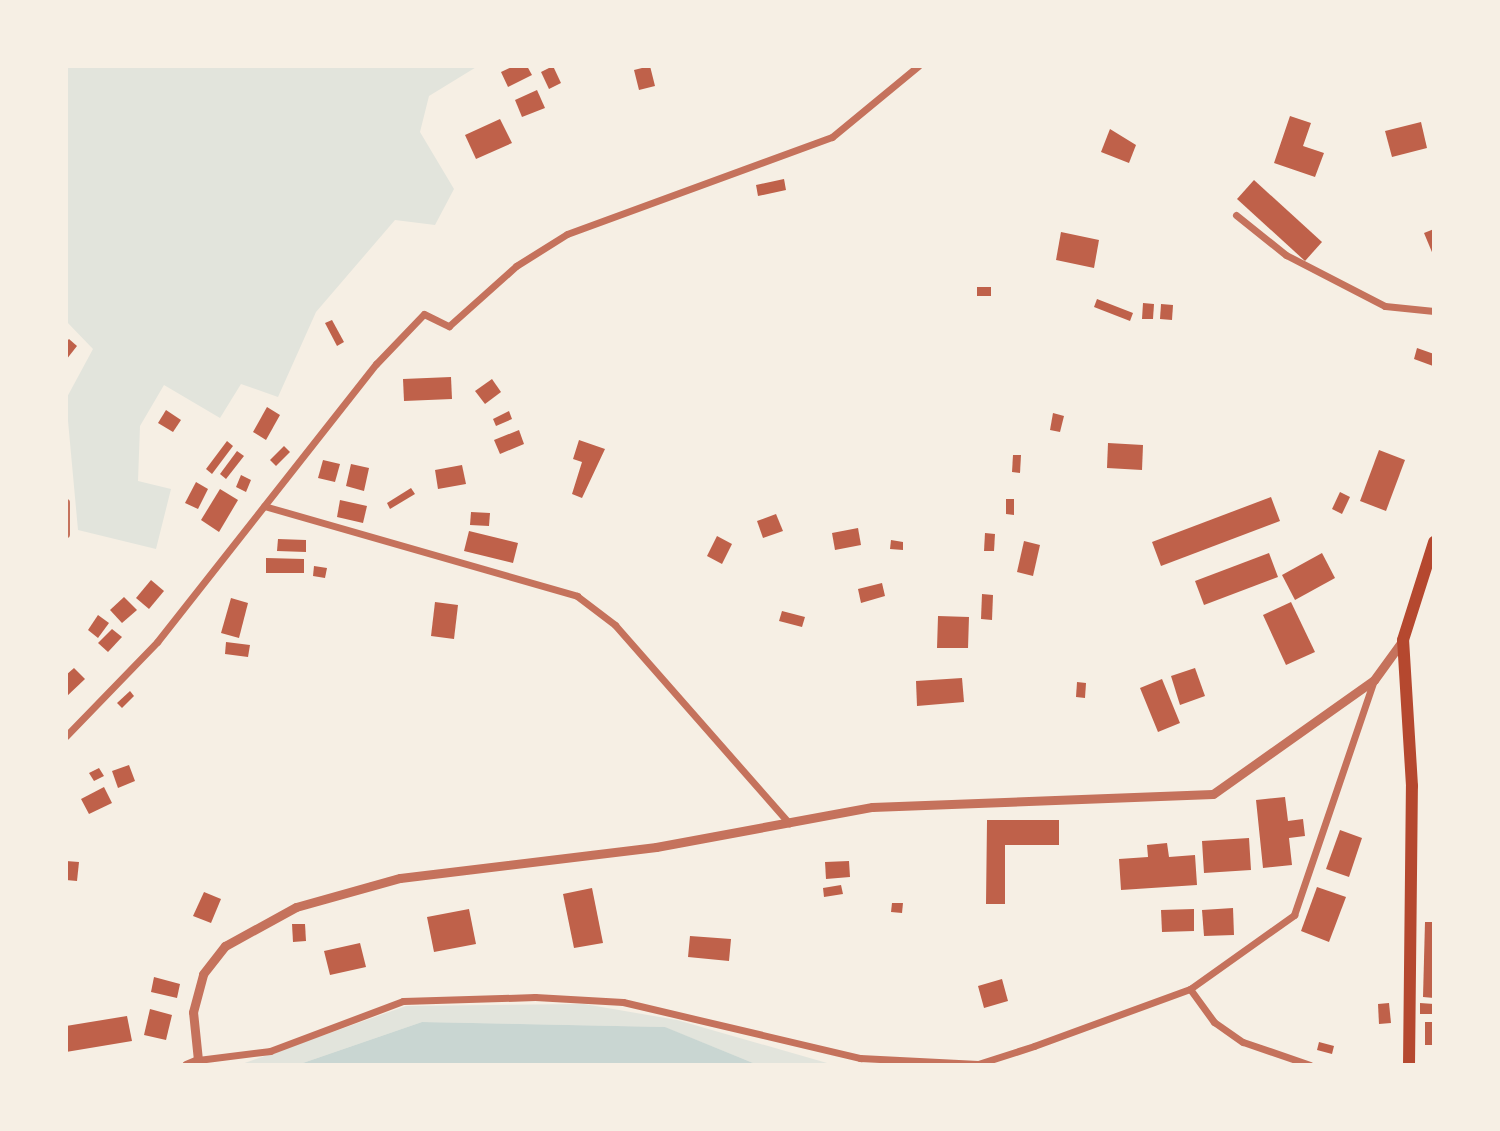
<!DOCTYPE html>
<html>
<head>
<meta charset="utf-8">
<style>
  body { margin:0 }
  #map { position:relative; width:1500px; height:1131px; overflow:hidden; background:#f6efe4; font-family:Karla,sans-serif }
  div>[style] { position:absolute }
  [style*='--x'] { left:calc(var(--x)*1px); top:calc(var(--y)*1px); width:calc(var(--w)*1px); rotate:calc(var(--a)*1deg) }
  .green>* { inset:0; background:#e2e4dc }
  .water>* { inset:0; background:#c9d6d2 }
  .building>* { inset:0; background:#bf614a }
  .minor>* { height:7px; margin:-3.5px; padding:0 3.5px; transform-origin:3.5px; border-radius:3.5px; background:#c5725c }
  .tertiary>* { height:9px; margin:-4.5px; padding:0 4.5px; transform-origin:4.5px; border-radius:4.5px; background:#c5725c }
  .trunk>* { height:12px; margin:-6px; padding:0 6px; transform-origin:6px; border-radius:6px; background:#b5482f }
  span { translate:-50% -50%; white-space:nowrap; text-align:center; line-height:1.15; -webkit-text-stroke:6px #f6efe4; paint-order:stroke }
  .frame { position:absolute; inset:0; border:68px solid #f6efe4; pointer-events:none }
</style>
</head>
<body>
<div id="map">
  <div class="green">
    <i style="clip-path:polygon(66px 66px,478px 66px,429px 96px,420px 132px,454px 189px,435px 225px,395px 220px,316px 312px,278px 397px,241px 384px,220px 418px,164px 385px,140px 426px,138px 481px,171px 489px,156px 549px,78px 530px,66px 399px,93px 349px,66px 321px)"></i>
    <i style="clip-path:polygon(584px 1004px,677px 1020px,834px 1065px,758px 1065px,664px 1027px,422px 1022px,297px 1065px,239px 1065px,406px 1006px)"></i>
  </div>
  <div class="water">
    <i style="clip-path:polygon(422px 1022px,665px 1027px,758px 1065px,297px 1065px)"></i>
  </div>
  <div class="building">
    <i style="clip-path:polygon(514px 66px,527px 66px,532px 75px,508px 87px,501px 72px)"></i>
    <i style="clip-path:polygon(553px 66px,561px 83px,549px 89px,541px 72px)"></i>
    <i style="clip-path:polygon(650px 66px,655px 86px,639px 90px,634px 70px)"></i>
    <i style="clip-path:polygon(537px 90px,545px 108px,522px 117px,515px 100px)"></i>
    <i style="clip-path:polygon(1290px 116px,1311px 123px,1303px 146px,1324px 153px,1315px 177px,1274px 163px)"></i>
    <i style="clip-path:polygon(500px 119px,512px 143px,476px 159px,465px 135px)"></i>
    <i style="clip-path:polygon(1421px 122px,1427px 148px,1392px 157px,1385px 131px)"></i>
    <i style="clip-path:polygon(1110px 129px,1136px 145px,1129px 163px,1101px 152px)"></i>
    <i style="clip-path:polygon(784px 179px,786px 190px,758px 196px,756px 185px)"></i>
    <i style="clip-path:polygon(1254px 180px,1322px 242px,1305px 261px,1237px 199px)"></i>
    <i style="clip-path:polygon(1434px 229px,1434px 257px,1424px 233px)"></i>
    <i style="clip-path:polygon(1061px 232px,1099px 240px,1094px 268px,1056px 260px)"></i>
    <i style="clip-path:polygon(977px 287px,991px 287px,991px 296px,977px 296px)"></i>
    <i style="clip-path:polygon(1097px 299px,1133px 313px,1130px 321px,1094px 307px)"></i>
    <i style="clip-path:polygon(1143px 303px,1154px 304px,1153px 319px,1142px 319px)"></i>
    <i style="clip-path:polygon(1161px 304px,1173px 305px,1172px 320px,1160px 319px)"></i>
    <i style="clip-path:polygon(332px 320px,344px 342px,337px 346px,325px 323px)"></i>
    <i style="clip-path:polygon(69px 339px,77px 346px,66px 360px,66px 342px)"></i>
    <i style="clip-path:polygon(1417px 348px,1434px 354px,1433px 366px,1414px 359px)"></i>
    <i style="clip-path:polygon(451px 377px,452px 399px,404px 401px,403px 379px)"></i>
    <i style="clip-path:polygon(492px 379px,501px 392px,485px 404px,475px 391px)"></i>
    <i style="clip-path:polygon(267px 407px,280px 415px,266px 440px,253px 432px)"></i>
    <i style="clip-path:polygon(166px 410px,181px 420px,173px 432px,158px 423px)"></i>
    <i style="clip-path:polygon(509px 411px,512px 419px,496px 426px,493px 419px)"></i>
    <i style="clip-path:polygon(1053px 413px,1064px 416px,1060px 432px,1050px 430px)"></i>
    <i style="clip-path:polygon(519px 430px,524px 444px,500px 454px,494px 440px)"></i>
    <i style="clip-path:polygon(579px 440px,605px 449px,582px 498px,572px 494px,582px 462px,573px 459px)"></i>
    <i style="clip-path:polygon(227px 441px,233px 446px,212px 474px,206px 469px)"></i>
    <i style="clip-path:polygon(1108px 443px,1143px 445px,1142px 470px,1107px 468px)"></i>
    <i style="clip-path:polygon(284px 446px,290px 452px,276px 466px,270px 460px)"></i>
    <i style="clip-path:polygon(1379px 450px,1405px 460px,1386px 511px,1360px 501px)"></i>
    <i style="clip-path:polygon(237px 451px,244px 456px,226px 479px,220px 474px)"></i>
    <i style="clip-path:polygon(1013px 455px,1021px 455px,1020px 473px,1012px 472px)"></i>
    <i style="clip-path:polygon(323px 460px,340px 464px,335px 482px,318px 478px)"></i>
    <i style="clip-path:polygon(351px 464px,369px 468px,364px 491px,346px 486px)"></i>
    <i style="clip-path:polygon(462px 465px,466px 484px,438px 489px,435px 470px)"></i>
    <i style="clip-path:polygon(241px 475px,251px 480px,246px 492px,236px 487px)"></i>
    <i style="clip-path:polygon(196px 482px,208px 489px,198px 509px,185px 503px)"></i>
    <i style="clip-path:polygon(411px 488px,415px 494px,390px 509px,387px 503px)"></i>
    <i style="clip-path:polygon(220px 489px,238px 500px,219px 532px,201px 520px)"></i>
    <i style="clip-path:polygon(1340px 492px,1350px 497px,1342px 514px,1332px 509px)"></i>
    <i style="clip-path:polygon(1271px 497px,1280px 521px,1161px 566px,1152px 542px)"></i>
    <i style="clip-path:polygon(1006px 499px,1014px 499px,1014px 515px,1006px 514px)"></i>
    <i style="clip-path:polygon(340px 500px,367px 506px,363px 523px,337px 517px)"></i>
    <i style="clip-path:polygon(471px 512px,490px 513px,489px 526px,470px 525px)"></i>
    <i style="clip-path:polygon(776px 514px,783px 531px,763px 538px,757px 521px)"></i>
    <i style="clip-path:polygon(858px 528px,861px 545px,835px 550px,832px 533px)"></i>
    <i style="clip-path:polygon(469px 531px,518px 543px,513px 563px,464px 551px)"></i>
    <i style="clip-path:polygon(985px 533px,995px 534px,994px 551px,984px 551px)"></i>
    <i style="clip-path:polygon(717px 536px,732px 544px,722px 564px,707px 556px)"></i>
    <i style="clip-path:polygon(278px 539px,306px 540px,306px 552px,277px 551px)"></i>
    <i style="clip-path:polygon(891px 540px,903px 542px,903px 550px,890px 549px)"></i>
    <i style="clip-path:polygon(1024px 541px,1040px 545px,1033px 576px,1017px 572px)"></i>
    <i style="clip-path:polygon(1269px 553px,1278px 577px,1204px 605px,1195px 581px)"></i>
    <i style="clip-path:polygon(1322px 553px,1335px 578px,1295px 600px,1282px 575px)"></i>
    <i style="clip-path:polygon(266px 558px,304px 559px,304px 573px,266px 573px)"></i>
    <i style="clip-path:polygon(314px 566px,327px 568px,325px 578px,313px 576px)"></i>
    <i style="clip-path:polygon(151px 580px,164px 591px,149px 609px,136px 598px)"></i>
    <i style="clip-path:polygon(882px 583px,885px 596px,861px 603px,858px 589px)"></i>
    <i style="clip-path:polygon(982px 594px,993px 595px,992px 620px,981px 619px)"></i>
    <i style="clip-path:polygon(124px 597px,137px 610px,122px 623px,110px 610px)"></i>
    <i style="clip-path:polygon(231px 598px,248px 603px,239px 638px,221px 633px)"></i>
    <i style="clip-path:polygon(435px 602px,458px 605px,454px 639px,431px 636px)"></i>
    <i style="clip-path:polygon(1291px 602px,1315px 652px,1286px 665px,1263px 615px)"></i>
    <i style="clip-path:polygon(782px 611px,805px 617px,802px 627px,779px 621px)"></i>
    <i style="clip-path:polygon(98px 615px,109px 623px,98px 638px,88px 630px)"></i>
    <i style="clip-path:polygon(938px 616px,969px 617px,968px 648px,937px 648px)"></i>
    <i style="clip-path:polygon(112px 629px,122px 637px,108px 652px,98px 643px)"></i>
    <i style="clip-path:polygon(226px 642px,250px 645px,248px 657px,225px 654px)"></i>
    <i style="clip-path:polygon(74px 668px,85px 679px,66px 697px,66px 675px)"></i>
    <i style="clip-path:polygon(1195px 668px,1205px 696px,1180px 705px,1171px 676px)"></i>
    <i style="clip-path:polygon(962px 678px,964px 702px,917px 706px,916px 681px)"></i>
    <i style="clip-path:polygon(1162px 679px,1180px 723px,1158px 732px,1140px 688px)"></i>
    <i style="clip-path:polygon(1077px 682px,1086px 683px,1085px 698px,1076px 697px)"></i>
    <i style="clip-path:polygon(130px 691px,134px 696px,122px 708px,117px 703px)"></i>
    <i style="clip-path:polygon(129px 765px,135px 781px,118px 788px,112px 771px)"></i>
    <i style="clip-path:polygon(99px 768px,104px 776px,94px 781px,89px 773px)"></i>
    <i style="clip-path:polygon(104px 787px,112px 803px,89px 814px,81px 799px)"></i>
    <i style="clip-path:polygon(1285px 797px,1288px 821px,1303px 819px,1305px 836px,1289px 838px,1292px 865px,1263px 868px,1256px 800px)"></i>
    <i style="clip-path:polygon(987px 820px,1059px 820px,1059px 845px,1005px 845px,1005px 904px,986px 904px)"></i>
    <i style="clip-path:polygon(1340px 830px,1362px 838px,1349px 877px,1326px 869px)"></i>
    <i style="clip-path:polygon(1249px 838px,1251px 870px,1204px 873px,1202px 841px)"></i>
    <i style="clip-path:polygon(1167px 843px,1169px 857px,1195px 855px,1197px 885px,1121px 890px,1119px 859px,1148px 857px,1147px 845px)"></i>
    <i style="clip-path:polygon(66px 861px,79px 862px,77px 881px,66px 880px)"></i>
    <i style="clip-path:polygon(849px 861px,850px 877px,826px 879px,825px 862px)"></i>
    <i style="clip-path:polygon(841px 885px,843px 894px,824px 897px,823px 888px)"></i>
    <i style="clip-path:polygon(1317px 887px,1346px 897px,1329px 942px,1301px 931px)"></i>
    <i style="clip-path:polygon(592px 888px,603px 943px,574px 948px,563px 894px)"></i>
    <i style="clip-path:polygon(204px 892px,221px 899px,211px 923px,193px 916px)"></i>
    <i style="clip-path:polygon(892px 903px,903px 903px,902px 913px,891px 912px)"></i>
    <i style="clip-path:polygon(1233px 908px,1234px 935px,1204px 936px,1202px 910px)"></i>
    <i style="clip-path:polygon(469px 909px,476px 944px,434px 952px,427px 917px)"></i>
    <i style="clip-path:polygon(1194px 909px,1194px 931px,1162px 932px,1161px 910px)"></i>
    <i style="clip-path:polygon(1425px 922px,1434px 922px,1434px 998px,1423px 997px)"></i>
    <i style="clip-path:polygon(292px 924px,305px 924px,306px 941px,293px 942px)"></i>
    <i style="clip-path:polygon(690px 936px,731px 939px,729px 961px,688px 957px)"></i>
    <i style="clip-path:polygon(360px 943px,366px 967px,330px 975px,324px 951px)"></i>
    <i style="clip-path:polygon(154px 977px,180px 984px,177px 998px,151px 992px)"></i>
    <i style="clip-path:polygon(1002px 979px,1008px 1001px,984px 1008px,978px 986px)"></i>
    <i style="clip-path:polygon(1389px 1003px,1391px 1023px,1379px 1024px,1378px 1004px)"></i>
    <i style="clip-path:polygon(1420px 1003px,1434px 1004px,1434px 1014px,1420px 1014px)"></i>
    <i style="clip-path:polygon(150px 1009px,172px 1015px,166px 1040px,144px 1035px)"></i>
    <i style="clip-path:polygon(127px 1016px,132px 1041px,66px 1052px,66px 1026px)"></i>
    <i style="clip-path:polygon(1425px 1022px,1434px 1022px,1434px 1045px,1425px 1045px)"></i>
    <i style="clip-path:polygon(1319px 1042px,1334px 1046px,1332px 1054px,1317px 1050px)"></i>
  </div>
  <div class="minor">
    <i style="--x:1236;--y:215;--w:64;--a:38.7"></i>
    <i style="--x:1286;--y:255;--w:111;--a:27.3"></i>
    <i style="--x:1385;--y:306;--w:49;--a:5.8"></i>
    <i style="--x:66;--y:502;--w:32;--a:90"></i>
    <i style="--x:264;--y:506;--w:326;--a:16"></i>
    <i style="--x:577;--y:596;--w:48;--a:37.3"></i>
    <i style="--x:615;--y:625;--w:264;--a:48.7"></i>
    <i style="--x:66;--y:736;--w:131;--a:-45.9"></i>
    <i style="--x:157;--y:642;--w:354;--a:-51.8"></i>
    <i style="--x:376;--y:364;--w:69;--a:-46.2"></i>
    <i style="--x:424;--y:314;--w:28;--a:26"></i>
    <i style="--x:449;--y:326;--w:90;--a:-41.8"></i>
    <i style="--x:516;--y:266;--w:60;--a:-32.1"></i>
    <i style="--x:567;--y:234;--w:282;--a:-20.1"></i>
    <i style="--x:832;--y:137;--w:112;--a:-39.5"></i>
    <i style="--x:1190;--y:989;--w:41;--a:54"></i>
    <i style="--x:1214;--y:1022;--w:35;--a:35"></i>
    <i style="--x:1243;--y:1042;--w:71;--a:18.9"></i>
    <i style="--x:198;--y:1060;--w:73;--a:-7.1"></i>
    <i style="--x:270;--y:1051;--w:142;--a:-20.6"></i>
    <i style="--x:403;--y:1001;--w:132;--a:-1.7"></i>
    <i style="--x:535;--y:997;--w:88;--a:3.3"></i>
    <i style="--x:623;--y:1002;--w:244;--a:13.3"></i>
    <i style="--x:860;--y:1058;--w:118;--a:2.9"></i>
    <i style="--x:978;--y:1064;--w:59;--a:-17.8"></i>
    <i style="--x:1034;--y:1046;--w:166;--a:-20.1"></i>
    <i style="--x:1190;--y:989;--w:128;--a:-35.4"></i>
    <i style="--x:1294;--y:915;--w:248;--a:-71.2"></i>
  </div>
  <div class="tertiary">
    <i style="--x:186;--y:1065;--w:13;--a:-23"></i>
    <i style="--x:198;--y:1060;--w:48;--a:-95.9"></i>
    <i style="--x:193;--y:1012;--w:39;--a:-75"></i>
    <i style="--x:203;--y:974;--w:36;--a:-52"></i>
    <i style="--x:225;--y:946;--w:81;--a:-28.8"></i>
    <i style="--x:296;--y:907;--w:108;--a:-15.6"></i>
    <i style="--x:400;--y:878;--w:258;--a:-6.9"></i>
    <i style="--x:656;--y:847;--w:220;--a:-10.5"></i>
    <i style="--x:872;--y:807;--w:341;--a:-2.2"></i>
    <i style="--x:1213;--y:794;--w:197;--a:-35.3"></i>
    <i style="--x:1374;--y:680;--w:49;--a:-54.1"></i>
  </div>
  <div class="trunk">
    <i style="--x:1409;--y:1065;--w:279;--a:-89.4"></i>
    <i style="--x:1412;--y:786;--w:146;--a:-93.5"></i>
    <i style="--x:1403;--y:640;--w:103;--a:-72.4"></i>
  </div>
  <div class="frame"></div>
</div>
</body>
</html>
